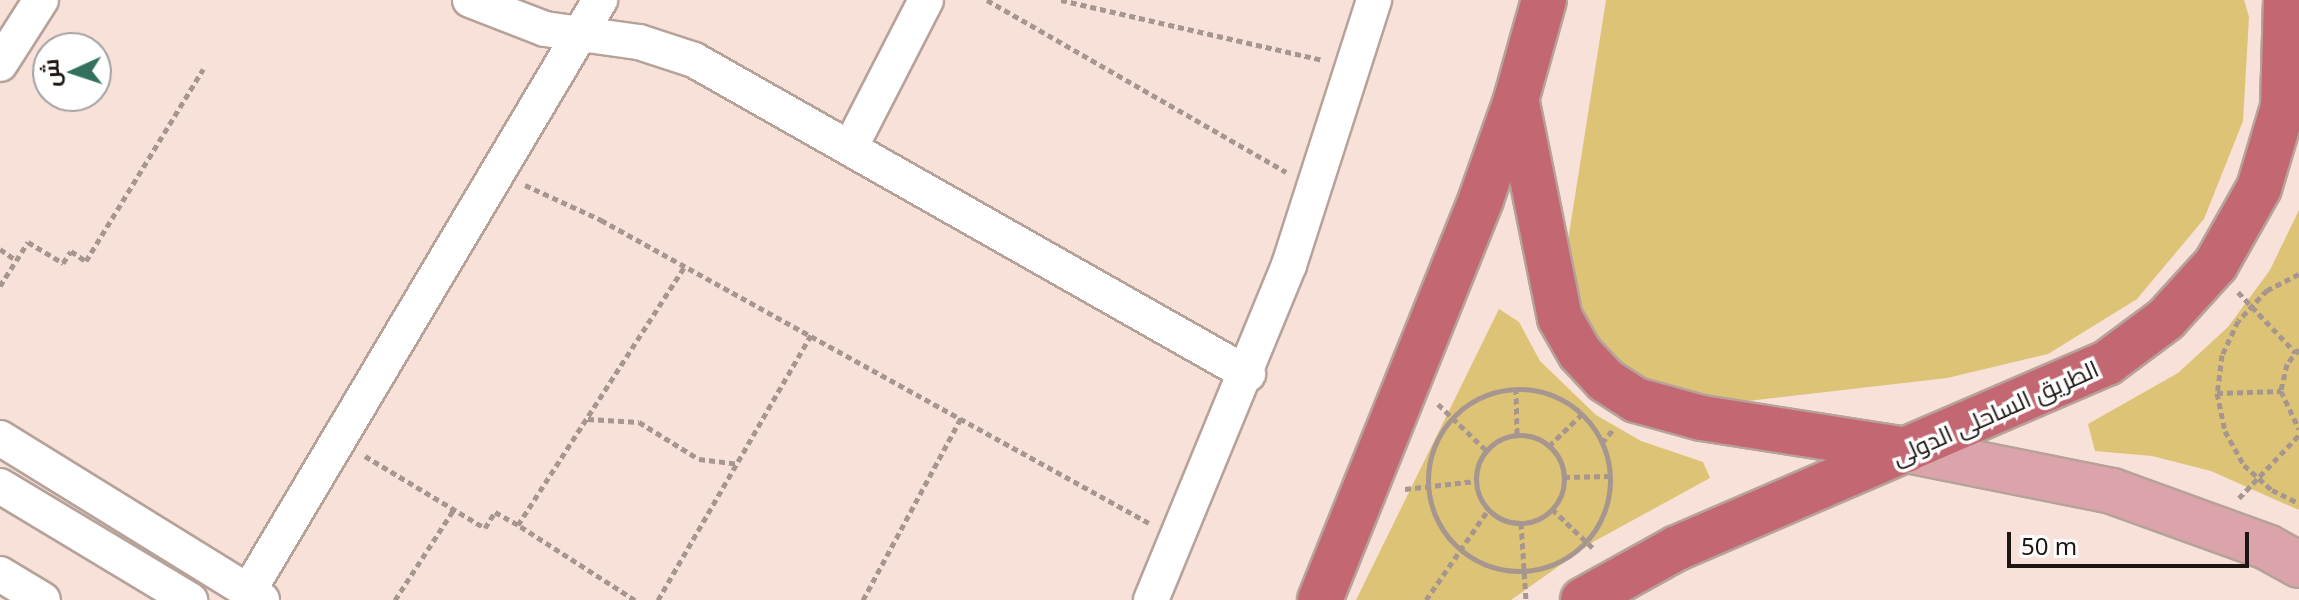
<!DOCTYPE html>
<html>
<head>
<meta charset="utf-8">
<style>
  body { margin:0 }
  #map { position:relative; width:2299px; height:600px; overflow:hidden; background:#f7e1d9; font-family:"Noto Sans",Cairo,sans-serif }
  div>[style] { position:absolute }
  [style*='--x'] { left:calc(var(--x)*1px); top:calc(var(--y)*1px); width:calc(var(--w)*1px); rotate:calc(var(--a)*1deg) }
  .green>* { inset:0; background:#ddc375 }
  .path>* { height:5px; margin-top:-2.5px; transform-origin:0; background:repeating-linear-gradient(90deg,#a79690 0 6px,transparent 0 10px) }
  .path>.ring { margin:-2.5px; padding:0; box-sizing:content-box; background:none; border:5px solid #a79690; border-radius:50% }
  .roads { filter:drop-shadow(2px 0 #b7a29a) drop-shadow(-2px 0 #b7a29a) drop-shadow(0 2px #b7a29a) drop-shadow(0 -2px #b7a29a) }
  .minor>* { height:34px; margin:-17px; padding:0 17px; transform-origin:17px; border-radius:17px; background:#fff }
  .major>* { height:44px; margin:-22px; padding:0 22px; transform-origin:22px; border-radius:22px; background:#dba4aa }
  .highway>* { height:44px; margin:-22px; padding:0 22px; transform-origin:22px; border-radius:22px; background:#c36772 }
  span { translate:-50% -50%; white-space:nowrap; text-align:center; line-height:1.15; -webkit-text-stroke:7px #fff; paint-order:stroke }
  .street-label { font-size:24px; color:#1c1512 }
  .north { position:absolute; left:32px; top:32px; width:80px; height:80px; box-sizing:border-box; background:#fff; border:2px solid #a4a1a0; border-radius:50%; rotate:267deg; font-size:22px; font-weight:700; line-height:32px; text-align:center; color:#1c1512 }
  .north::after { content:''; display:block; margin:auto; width:28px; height:36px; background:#33715e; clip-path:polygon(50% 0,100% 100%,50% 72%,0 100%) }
  .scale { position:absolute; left:2007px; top:532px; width:242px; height:36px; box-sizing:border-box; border:4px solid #1c1512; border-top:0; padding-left:10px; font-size:24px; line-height:28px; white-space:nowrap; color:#1c1512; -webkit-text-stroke:6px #fff; paint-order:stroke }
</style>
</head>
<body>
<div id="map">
  <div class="green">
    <i style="clip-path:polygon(1606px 0,2244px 0,2249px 17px,2243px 121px,2204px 219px,2137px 299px,2048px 354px,1947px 378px,1713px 405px,1615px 371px,1581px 331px,1563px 272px)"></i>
    <i style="clip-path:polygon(2299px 210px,2299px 510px,2211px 471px,2152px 456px,2095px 451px,2088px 424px,2178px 373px,2228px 327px,2270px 270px)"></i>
    <i style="clip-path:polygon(1499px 309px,1519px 322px,1540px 361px,1596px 415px,1641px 441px,1703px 462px,1710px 478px,1593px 542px,1511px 600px,1356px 600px)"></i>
  </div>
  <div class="path">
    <i style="--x:987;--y:0;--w:345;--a:29.9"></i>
    <i style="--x:1061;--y:0;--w:268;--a:12.9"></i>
    <i style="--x:525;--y:185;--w:84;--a:24.7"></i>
    <i style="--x:601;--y:220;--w:626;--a:28.94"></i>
    <i style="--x:0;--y:249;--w:19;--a:35"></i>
    <i style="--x:2299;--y:274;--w:36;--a:153"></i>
    <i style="--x:2267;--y:290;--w:42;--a:133.1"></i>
    <i style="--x:2238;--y:321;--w:38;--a:115"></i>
    <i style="--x:2222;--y:355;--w:38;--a:97"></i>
    <i style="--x:2217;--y:393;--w:39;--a:78"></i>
    <i style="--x:2225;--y:431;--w:39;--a:61"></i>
    <i style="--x:2244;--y:465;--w:38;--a:42"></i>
    <i style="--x:2272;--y:490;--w:30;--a:26"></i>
    <i style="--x:0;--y:286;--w:52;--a:-57.5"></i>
    <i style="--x:28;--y:242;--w:41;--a:31"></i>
    <i style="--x:63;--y:263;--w:14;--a:-56"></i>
    <i style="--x:71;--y:251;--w:18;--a:34"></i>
    <i style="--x:86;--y:261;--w:225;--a:-58.6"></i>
    <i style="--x:2238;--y:292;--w:83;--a:46.5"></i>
    <i style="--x:2299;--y:349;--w:19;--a:129"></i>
    <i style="--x:2287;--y:364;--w:28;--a:103"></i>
    <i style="--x:2281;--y:391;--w:42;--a:64.7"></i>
    <i style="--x:1516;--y:388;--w:47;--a:88.8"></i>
    <i class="ring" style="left:1428px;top:389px;width:177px;height:177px"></i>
    <i style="--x:2217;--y:393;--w:64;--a:-1.8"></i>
    <i style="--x:1438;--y:404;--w:66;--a:43.8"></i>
    <i style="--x:588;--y:419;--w:51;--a:3.4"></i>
    <i style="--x:639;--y:422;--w:70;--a:31.7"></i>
    <i style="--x:699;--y:459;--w:38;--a:7"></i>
    <i class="ring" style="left:1476px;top:435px;width:83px;height:83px"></i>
    <i style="--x:1602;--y:443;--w:19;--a:-51"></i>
    <i style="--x:1549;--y:446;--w:46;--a:-44.1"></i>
    <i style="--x:365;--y:456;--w:140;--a:31"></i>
    <i style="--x:485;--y:528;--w:19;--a:-58"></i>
    <i style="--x:495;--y:512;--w:26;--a:29"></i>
    <i style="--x:1564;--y:477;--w:46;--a:-1.2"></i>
    <i style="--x:1405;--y:489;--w:71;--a:-6.4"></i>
    <i style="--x:2239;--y:498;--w:87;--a:-46.4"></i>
    <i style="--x:1552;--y:509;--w:59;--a:43.6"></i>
    <i style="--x:1521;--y:523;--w:77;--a:86.3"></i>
    <i style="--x:395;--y:600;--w:108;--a:-57"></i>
    <i style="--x:635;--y:600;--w:139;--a:-147.3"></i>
    <i style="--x:518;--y:525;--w:308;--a:-57.2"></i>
    <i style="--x:658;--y:600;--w:306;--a:-60"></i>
    <i style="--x:863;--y:600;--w:207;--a:-61.7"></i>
    <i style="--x:1426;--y:600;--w:109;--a:-55.4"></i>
  </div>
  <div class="roads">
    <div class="minor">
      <i style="--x:470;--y:0;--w:80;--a:21.1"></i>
      <i style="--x:545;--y:29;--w:95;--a:7.9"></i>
      <i style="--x:639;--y:42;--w:58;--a:18.1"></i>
      <i style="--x:694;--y:60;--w:637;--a:29.54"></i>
      <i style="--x:0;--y:64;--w:76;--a:-57.4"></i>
      <i style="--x:850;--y:148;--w:166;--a:-62.8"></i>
      <i style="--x:0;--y:438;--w:308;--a:31.7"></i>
      <i style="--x:0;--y:486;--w:222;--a:31"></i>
      <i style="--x:0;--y:574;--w:50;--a:31.2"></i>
      <i style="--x:248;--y:592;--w:689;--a:-59.26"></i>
      <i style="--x:1151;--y:600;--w:362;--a:-67.6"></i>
      <i style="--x:1289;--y:265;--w:278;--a:-72.2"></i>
    </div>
    <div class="major">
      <i style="--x:1907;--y:450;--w:209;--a:11.3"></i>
      <i style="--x:2112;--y:491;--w:165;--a:19.9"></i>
      <i style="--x:2267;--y:547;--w:37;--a:29"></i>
    </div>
    <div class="highway">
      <i style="--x:1517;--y:103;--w:219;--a:78.7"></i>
      <i style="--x:1560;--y:318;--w:40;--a:60.3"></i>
      <i style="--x:1580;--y:353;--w:37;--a:47"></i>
      <i style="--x:1605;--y:380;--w:37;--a:33"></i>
      <i style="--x:1636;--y:400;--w:68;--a:15.3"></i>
      <i style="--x:1702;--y:418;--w:207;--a:8.9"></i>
      <i style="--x:1320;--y:600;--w:432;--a:-68.1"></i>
      <i style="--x:1481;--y:199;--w:105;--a:-70.5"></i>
      <i style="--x:1516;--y:100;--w:104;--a:-74.4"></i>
      <i style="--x:1583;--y:600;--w:107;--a:-29"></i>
      <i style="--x:1677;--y:548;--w:468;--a:-23.3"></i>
      <i style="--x:2107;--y:363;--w:74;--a:-36.7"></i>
      <i style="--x:2166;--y:319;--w:74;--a:-47.7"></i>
      <i style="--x:2216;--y:264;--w:87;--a:-60.5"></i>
      <i style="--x:2259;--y:188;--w:84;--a:-73.5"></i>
      <i style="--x:2283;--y:107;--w:107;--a:-88.4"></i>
    </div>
  </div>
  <div class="street-label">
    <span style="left:1995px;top:412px;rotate:-24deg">الطريق الساحلى الدولى</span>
  </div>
  <div class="north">ش</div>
  <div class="scale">50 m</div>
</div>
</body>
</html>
